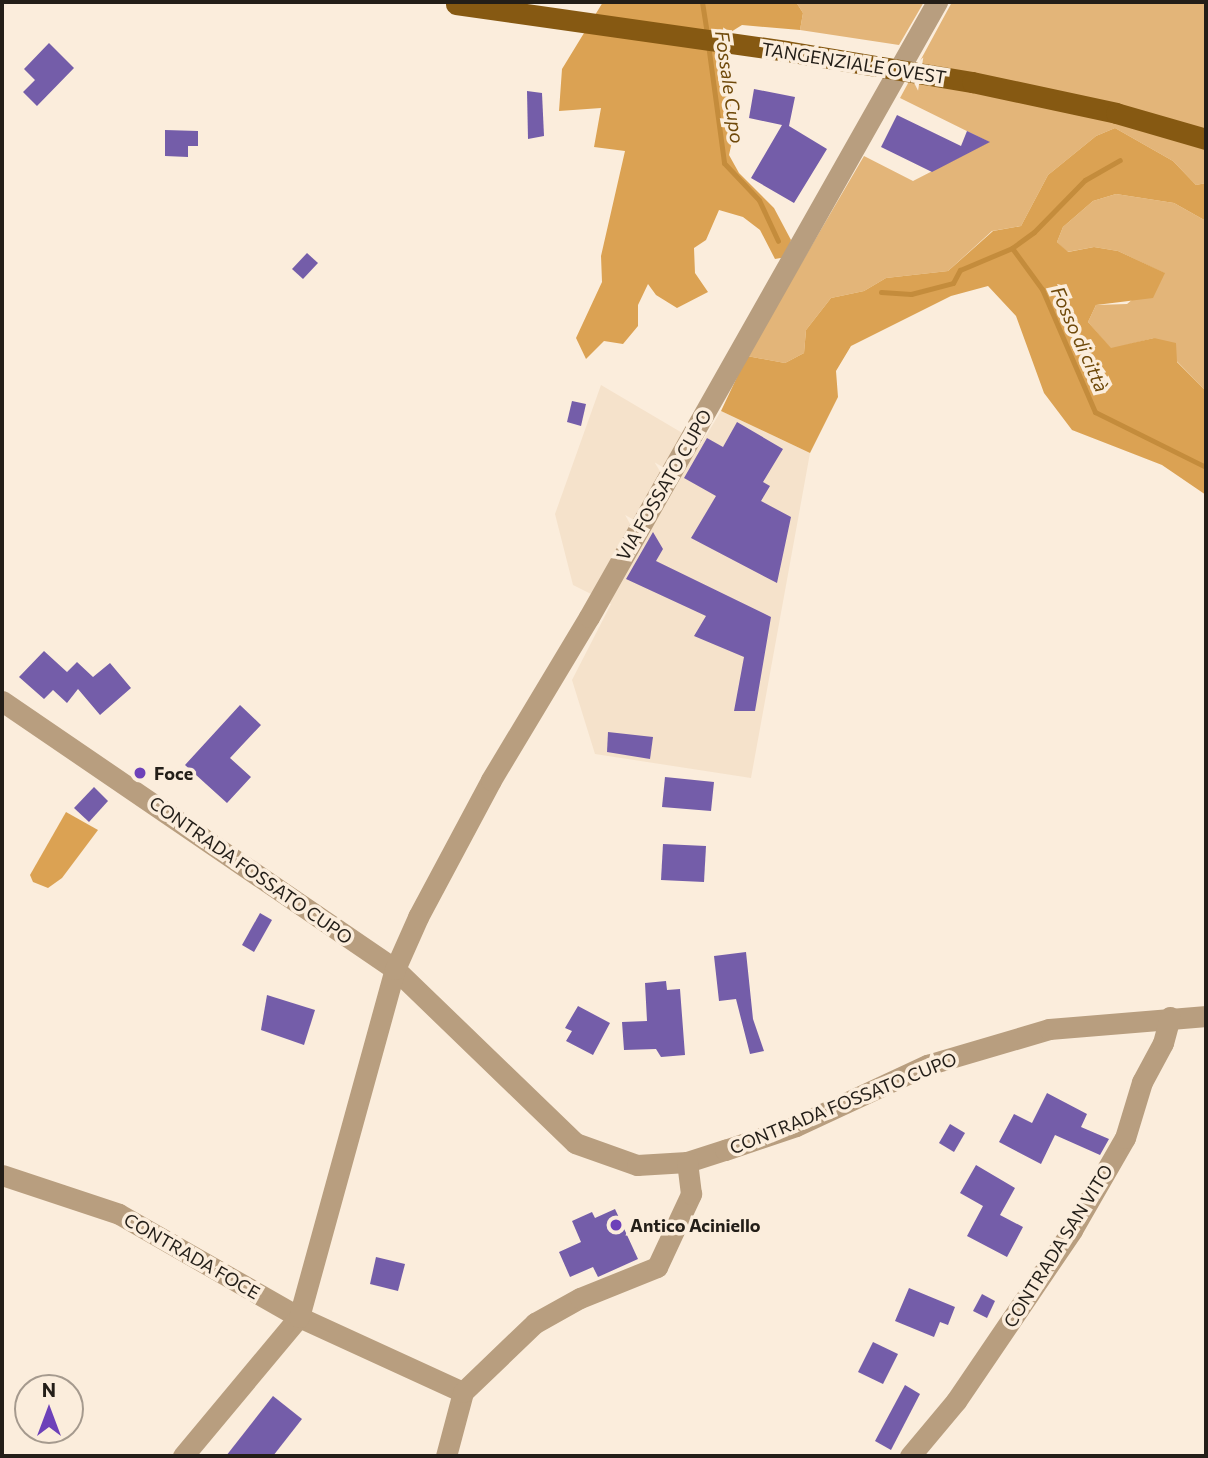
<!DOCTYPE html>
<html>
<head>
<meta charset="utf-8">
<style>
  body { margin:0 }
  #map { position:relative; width:1208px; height:1458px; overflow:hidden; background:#fbeddc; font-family:Commissioner,sans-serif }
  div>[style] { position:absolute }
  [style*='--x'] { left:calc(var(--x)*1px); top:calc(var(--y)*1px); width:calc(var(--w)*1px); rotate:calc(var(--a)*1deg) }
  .built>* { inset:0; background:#f5e2cb }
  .green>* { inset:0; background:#e3b579 }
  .forest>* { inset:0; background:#dba253 }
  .stream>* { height:5px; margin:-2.5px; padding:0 2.5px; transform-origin:2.5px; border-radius:2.5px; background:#c48c3c }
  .building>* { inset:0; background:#745da9 }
  .minor>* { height:21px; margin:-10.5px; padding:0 10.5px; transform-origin:10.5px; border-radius:10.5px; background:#b89e7f }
  .major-bridge>* { height:21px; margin:-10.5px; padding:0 10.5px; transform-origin:10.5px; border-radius:10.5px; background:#865912 }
  .dots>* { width:19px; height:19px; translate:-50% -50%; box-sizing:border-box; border:4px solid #fbeddc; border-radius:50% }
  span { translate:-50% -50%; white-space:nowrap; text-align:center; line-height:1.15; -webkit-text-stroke:7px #fbeddc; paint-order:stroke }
  .street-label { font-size:18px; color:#231e18 }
  .poi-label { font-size:18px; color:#231e18; font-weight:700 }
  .left { translate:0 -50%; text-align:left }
  .water-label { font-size:19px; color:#6f490a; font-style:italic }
  .frame { position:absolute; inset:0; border:4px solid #231e18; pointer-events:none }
  .north { position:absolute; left:14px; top:1374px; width:70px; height:70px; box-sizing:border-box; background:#fbeddc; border:2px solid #a59a8e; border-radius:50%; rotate:0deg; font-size:19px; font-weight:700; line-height:28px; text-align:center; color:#231e18 }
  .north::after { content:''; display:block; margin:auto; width:24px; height:32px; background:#6d41b9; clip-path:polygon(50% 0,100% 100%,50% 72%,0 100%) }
</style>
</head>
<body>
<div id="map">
  <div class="built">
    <i style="clip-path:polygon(601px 385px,701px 444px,721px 411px,810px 453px,751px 778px,595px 754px,572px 680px,611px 604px,573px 585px,555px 514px)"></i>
  </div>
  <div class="green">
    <i style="clip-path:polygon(796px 2px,924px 2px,899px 45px,800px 30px,803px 13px)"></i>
    <i style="clip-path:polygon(952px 2px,1206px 2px,1206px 183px,1196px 185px,1173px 161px,1115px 128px,1096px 136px,1048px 175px,1021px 226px,992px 231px,948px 271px,886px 278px,864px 291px,831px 298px,806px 330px,804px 353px,785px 363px,747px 356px,864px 156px,913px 181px,989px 142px,900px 98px)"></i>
    <i style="clip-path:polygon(1116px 194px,1174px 203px,1206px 221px,1206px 391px,1154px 338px,1111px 349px,1088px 322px,1096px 305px,1127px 304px,1164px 273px,1118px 251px,1094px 247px,1067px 252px,1057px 242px,1063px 227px,1093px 201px)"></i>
  </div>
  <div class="forest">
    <i style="clip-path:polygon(603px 2px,796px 2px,803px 13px,800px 30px,742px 25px,726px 35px,733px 137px,729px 155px,739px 173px,774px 208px,791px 240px,786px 257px,775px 259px,760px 230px,743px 217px,719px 210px,706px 240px,694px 248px,695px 273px,708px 292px,677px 308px,656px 295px,648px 284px,638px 305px,638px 326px,623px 344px,604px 341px,586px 359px,576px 338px,602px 282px,601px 256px,625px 151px,594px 147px,601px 108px,559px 111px,562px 69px)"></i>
    <i style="clip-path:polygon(1115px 128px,1173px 161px,1196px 185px,1206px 183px,1206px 221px,1174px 203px,1116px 194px,1093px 201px,1063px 227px,1057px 242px,1068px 252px,1094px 247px,1118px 251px,1165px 273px,1153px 298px,1096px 305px,1088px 322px,1111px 348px,1154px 338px,1176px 343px,1177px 362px,1206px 391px,1206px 495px,1162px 465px,1072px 430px,1044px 393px,1016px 316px,988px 286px,951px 296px,851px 346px,836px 371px,838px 397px,810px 453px,721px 411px,747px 356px,785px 363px,804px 353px,806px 330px,831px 298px,864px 291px,886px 278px,948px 271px,993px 231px,1021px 226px,1048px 175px,1096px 136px)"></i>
    <i style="clip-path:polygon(66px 812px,98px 830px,62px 878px,48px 888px,33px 882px,30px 875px)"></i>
  </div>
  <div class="stream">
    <i style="--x:702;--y:2;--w:32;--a:81"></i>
    <i style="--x:708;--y:44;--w:120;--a:82.3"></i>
    <i style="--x:724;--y:163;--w:51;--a:46.6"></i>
    <i style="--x:759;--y:200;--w:45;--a:65.1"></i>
    <i style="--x:1012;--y:248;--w:51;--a:53.8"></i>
    <i style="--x:1042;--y:289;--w:134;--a:66.7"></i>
    <i style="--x:1095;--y:412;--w:124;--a:26.4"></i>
    <i style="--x:881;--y:292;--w:30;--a:4"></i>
    <i style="--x:911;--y:294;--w:43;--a:-14.7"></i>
    <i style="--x:953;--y:283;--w:15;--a:-62"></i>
    <i style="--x:960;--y:270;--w:56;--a:-22.9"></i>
    <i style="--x:1012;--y:248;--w:27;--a:-36"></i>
    <i style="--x:1034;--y:232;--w:73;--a:-45.6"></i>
    <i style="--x:1085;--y:180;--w:40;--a:-29.7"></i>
  </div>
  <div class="building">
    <i style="clip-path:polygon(49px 43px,74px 68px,37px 106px,23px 92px,35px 80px,24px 69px)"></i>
    <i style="clip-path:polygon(754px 89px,795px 97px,789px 126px,827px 149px,794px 203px,751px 178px,782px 125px,749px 118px)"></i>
    <i style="clip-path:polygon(527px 91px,542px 93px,544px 136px,528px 139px)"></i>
    <i style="clip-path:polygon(897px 115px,961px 146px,967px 131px,990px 142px,932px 172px,881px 147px)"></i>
    <i style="clip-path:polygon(165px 130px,198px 131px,198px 146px,188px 146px,188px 157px,165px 156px)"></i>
    <i style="clip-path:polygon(307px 253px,318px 263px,303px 279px,292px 269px)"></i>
    <i style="clip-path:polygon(572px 401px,586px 404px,581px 426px,567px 422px)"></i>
    <i style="clip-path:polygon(737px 422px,783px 449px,763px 482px,770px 486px,761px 501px,791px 517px,777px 583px,691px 538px,716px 496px,684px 478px,707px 438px,723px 447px)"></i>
    <i style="clip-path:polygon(653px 532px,663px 549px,656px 561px,771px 617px,755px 711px,734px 711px,744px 657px,694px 636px,706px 616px,626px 579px)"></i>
    <i style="clip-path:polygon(44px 651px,67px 672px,77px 662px,93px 677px,110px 663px,131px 688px,100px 715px,78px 689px,67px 703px,53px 690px,44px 699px,19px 677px)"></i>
    <i style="clip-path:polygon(240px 705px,261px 725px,230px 758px,251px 777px,227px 803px,185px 765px)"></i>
    <i style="clip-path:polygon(608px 732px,653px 737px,650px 759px,607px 752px)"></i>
    <i style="clip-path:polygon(665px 777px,714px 782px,711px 811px,662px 807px)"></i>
    <i style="clip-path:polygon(94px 787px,108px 801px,89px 822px,74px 808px)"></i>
    <i style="clip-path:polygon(663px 844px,706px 846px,704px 882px,661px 880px)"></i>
    <i style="clip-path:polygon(260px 913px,272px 920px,254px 952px,242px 945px)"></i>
    <i style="clip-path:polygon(746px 952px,753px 1019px,764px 1051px,750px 1054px,736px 999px,719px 1001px,714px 956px)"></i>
    <i style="clip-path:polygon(666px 981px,667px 990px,680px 989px,685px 1055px,661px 1057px,656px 1049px,624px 1050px,622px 1022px,647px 1021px,645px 983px)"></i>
    <i style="clip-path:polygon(267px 995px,315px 1010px,304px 1045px,261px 1030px)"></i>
    <i style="clip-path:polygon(578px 1006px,610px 1023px,593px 1055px,566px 1041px,572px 1031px,565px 1028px)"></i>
    <i style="clip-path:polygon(1047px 1093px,1087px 1114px,1081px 1127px,1109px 1139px,1100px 1155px,1055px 1135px,1041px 1164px,999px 1142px,1014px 1114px,1032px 1123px)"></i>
    <i style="clip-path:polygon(950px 1124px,965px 1133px,954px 1152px,939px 1143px)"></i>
    <i style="clip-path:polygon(976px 1165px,1015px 1188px,1000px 1215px,1023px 1227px,1007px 1257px,967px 1236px,983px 1206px,960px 1193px)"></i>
    <i style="clip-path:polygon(615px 1209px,638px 1259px,598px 1277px,593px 1267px,570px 1277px,559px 1252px,581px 1242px,572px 1221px,592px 1212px,595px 1218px)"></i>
    <i style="clip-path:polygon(376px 1257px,405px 1264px,398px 1291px,370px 1284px)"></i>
    <i style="clip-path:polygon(909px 1288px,955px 1307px,948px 1325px,940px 1322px,934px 1337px,895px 1321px)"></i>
    <i style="clip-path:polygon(982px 1294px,995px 1301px,987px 1318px,973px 1311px)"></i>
    <i style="clip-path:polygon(873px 1342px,898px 1354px,883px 1384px,858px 1372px)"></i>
    <i style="clip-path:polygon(905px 1385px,920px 1394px,891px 1450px,875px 1441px)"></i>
    <i style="clip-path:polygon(273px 1396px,302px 1419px,273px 1456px,226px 1456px)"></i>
  </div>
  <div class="minor">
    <i style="--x:2;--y:701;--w:476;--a:34.3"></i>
    <i style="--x:395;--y:969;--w:250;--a:44"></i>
    <i style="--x:575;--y:1143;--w:66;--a:19.5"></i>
    <i style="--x:637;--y:1165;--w:50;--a:-3.4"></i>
    <i style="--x:687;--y:1162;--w:40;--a:-18"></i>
    <i style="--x:725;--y:1150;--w:75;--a:-18.7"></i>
    <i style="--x:796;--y:1126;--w:145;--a:-25"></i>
    <i style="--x:927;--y:1065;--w:127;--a:-16.4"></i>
    <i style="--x:1049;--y:1029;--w:158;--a:-4.7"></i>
    <i style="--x:2;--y:1175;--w:123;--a:18.4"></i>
    <i style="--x:119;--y:1214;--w:207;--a:29.8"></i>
    <i style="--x:299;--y:1317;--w:180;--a:24.6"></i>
    <i style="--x:183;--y:1456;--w:181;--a:-50.2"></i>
    <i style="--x:299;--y:1317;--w:361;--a:-74.6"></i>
    <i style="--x:395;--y:969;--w:57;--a:-66.1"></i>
    <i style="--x:418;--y:917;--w:155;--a:-61.9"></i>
    <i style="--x:491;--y:780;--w:190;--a:-59"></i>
    <i style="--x:589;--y:617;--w:707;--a:-60.5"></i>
    <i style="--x:446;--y:1456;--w:66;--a:-75.1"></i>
    <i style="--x:463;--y:1392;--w:100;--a:-43.8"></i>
    <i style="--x:535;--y:1323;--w:51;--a:-29.1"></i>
    <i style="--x:580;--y:1298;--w:83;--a:-21.9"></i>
    <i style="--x:657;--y:1267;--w:81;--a:-65"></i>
    <i style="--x:691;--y:1194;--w:32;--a:-97"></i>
    <i style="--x:910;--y:1456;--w:72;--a:-50.1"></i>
    <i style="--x:956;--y:1401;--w:207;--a:-55.8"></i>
    <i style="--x:1072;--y:1230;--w:106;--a:-60.1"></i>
    <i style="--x:1125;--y:1138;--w:59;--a:-73.1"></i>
    <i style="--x:1142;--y:1082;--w:44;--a:-61.7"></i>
    <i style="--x:1163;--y:1043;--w:27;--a:-75"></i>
  </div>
  <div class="major-bridge">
    <i style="--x:456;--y:4;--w:333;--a:8.1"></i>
    <i style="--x:786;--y:51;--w:189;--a:9.5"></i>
    <i style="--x:972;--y:82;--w:147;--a:12.1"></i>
    <i style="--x:1116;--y:113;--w:94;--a:16.1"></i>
  </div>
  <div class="dots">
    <i style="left:140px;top:773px;background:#6d41b9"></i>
    <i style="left:616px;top:1225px;background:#6d41b9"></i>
  </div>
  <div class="street-label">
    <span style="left:854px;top:63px;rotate:9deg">TANGENZIALE OVEST</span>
    <span style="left:664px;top:485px;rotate:-60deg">VIA FOSSATO CUPO</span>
    <span style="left:251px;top:870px;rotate:35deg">CONTRADA FOSSATO CUPO</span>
    <span style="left:843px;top:1103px;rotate:-22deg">CONTRADA FOSSATO CUPO</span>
    <span style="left:1058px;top:1246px;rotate:-58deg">CONTRADA SAN VITO</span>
    <span style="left:192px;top:1256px;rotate:30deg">CONTRADA FOCE</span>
  </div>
  <div class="poi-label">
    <span class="left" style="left:154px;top:773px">Foce</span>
    <span class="left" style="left:630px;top:1225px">Antico Aciniello</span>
  </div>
  <div class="water-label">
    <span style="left:730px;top:87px;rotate:82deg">Fossale Cupo</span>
    <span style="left:1080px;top:339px;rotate:66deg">Fosso di città</span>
  </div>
  <div class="frame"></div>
  <div class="north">N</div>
</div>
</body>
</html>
